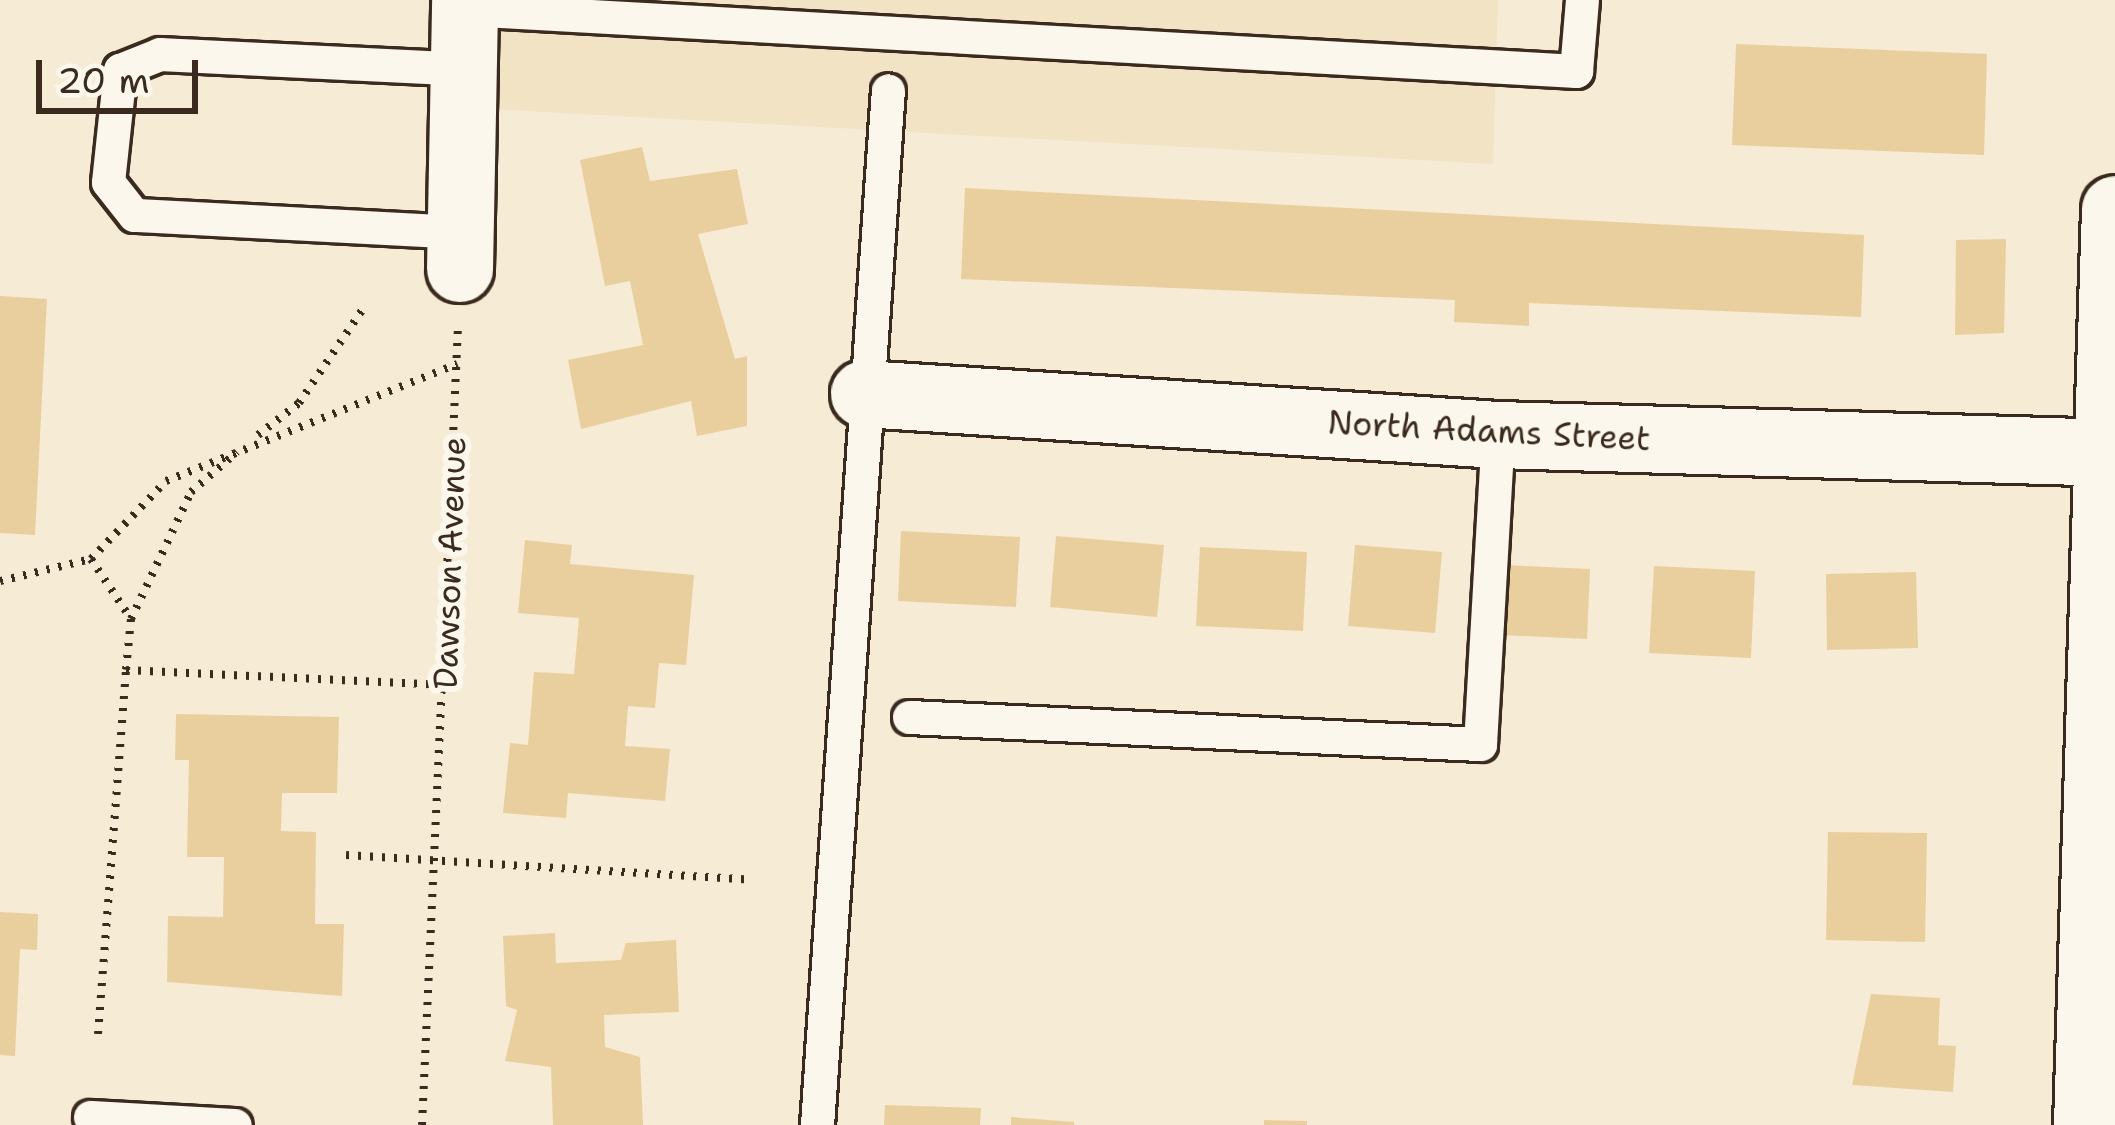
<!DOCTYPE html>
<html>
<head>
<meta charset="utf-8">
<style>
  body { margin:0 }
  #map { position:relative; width:2115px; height:1125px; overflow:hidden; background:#f6ebd5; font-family:"Shantell Sans",sans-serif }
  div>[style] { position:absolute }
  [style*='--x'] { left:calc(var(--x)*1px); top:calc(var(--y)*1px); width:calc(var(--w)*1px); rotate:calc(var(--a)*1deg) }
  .built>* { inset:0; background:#f2e3c4 }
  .building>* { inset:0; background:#eacf9e }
  .path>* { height:8px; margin-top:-4px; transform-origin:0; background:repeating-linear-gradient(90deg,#3b2a1e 0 3px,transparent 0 12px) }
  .roads { filter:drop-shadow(3px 0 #3b2a1e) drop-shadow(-3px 0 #3b2a1e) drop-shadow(0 3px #3b2a1e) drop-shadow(0 -3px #3b2a1e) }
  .service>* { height:33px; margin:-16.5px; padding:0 16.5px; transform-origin:16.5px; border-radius:16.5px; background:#fbf7ec }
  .minor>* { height:66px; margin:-33px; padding:0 33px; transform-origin:33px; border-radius:33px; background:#fbf7ec }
  .tertiary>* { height:66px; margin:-33px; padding:0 33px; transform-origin:33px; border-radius:33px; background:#fbf7ec }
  span { translate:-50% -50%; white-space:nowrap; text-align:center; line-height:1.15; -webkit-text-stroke:12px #fbf7ec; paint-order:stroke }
  .street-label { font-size:33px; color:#3b2a1e }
  .scale { position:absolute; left:36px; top:60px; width:162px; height:54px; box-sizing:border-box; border:6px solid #3b2a1e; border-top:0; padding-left:15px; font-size:36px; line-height:42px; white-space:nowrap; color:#3b2a1e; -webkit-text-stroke:9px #fbf7ec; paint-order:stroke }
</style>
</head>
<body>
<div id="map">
  <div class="built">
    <i style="clip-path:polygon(498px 0,1498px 0,1493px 164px,492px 109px)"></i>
  </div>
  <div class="building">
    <i style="clip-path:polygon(1736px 44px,1987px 54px,1984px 155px,1732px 145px)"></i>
    <i style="clip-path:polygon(642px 147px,650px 181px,737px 169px,748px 224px,698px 234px,735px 359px,747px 356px,747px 426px,697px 436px,691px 401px,581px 429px,568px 360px,643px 345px,630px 281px,605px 286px,580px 160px)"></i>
    <i style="clip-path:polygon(965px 188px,1864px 235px,1861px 317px,1529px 303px,1529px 326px,1454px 322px,1455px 300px,961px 279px)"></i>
    <i style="clip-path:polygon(2006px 239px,2004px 333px,1955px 335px,1956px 240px)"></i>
    <i style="clip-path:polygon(0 296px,47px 299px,35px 535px,0 533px)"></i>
    <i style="clip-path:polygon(901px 531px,1020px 537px,1016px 607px,898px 601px)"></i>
    <i style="clip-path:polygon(1056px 536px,1164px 545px,1157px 617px,1050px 607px)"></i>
    <i style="clip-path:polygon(525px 540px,572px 545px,570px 564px,694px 575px,686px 665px,659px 663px,655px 708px,628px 706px,625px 746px,670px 749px,665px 801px,568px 793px,566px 818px,503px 813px,510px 743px,528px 745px,534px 672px,574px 674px,579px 618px,518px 613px)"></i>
    <i style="clip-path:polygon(1355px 545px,1442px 552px,1435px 633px,1348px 626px)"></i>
    <i style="clip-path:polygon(1200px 547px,1307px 552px,1303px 631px,1196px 626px)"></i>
    <i style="clip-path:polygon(1505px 565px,1590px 569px,1587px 639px,1502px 635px)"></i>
    <i style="clip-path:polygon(1654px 566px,1755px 571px,1751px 658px,1649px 653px)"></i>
    <i style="clip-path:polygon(1916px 572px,1918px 648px,1827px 650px,1826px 574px)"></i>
    <i style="clip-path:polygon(176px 714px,339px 717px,337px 793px,282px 793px,281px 831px,316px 832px,315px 924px,344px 924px,342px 996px,167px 982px,168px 916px,223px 917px,224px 857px,187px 857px,189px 760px,175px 760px)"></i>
    <i style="clip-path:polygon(1828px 832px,1927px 833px,1925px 942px,1826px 940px)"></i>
    <i style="clip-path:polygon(0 912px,38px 914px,37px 950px,20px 949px,15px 1056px,0 1055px)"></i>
    <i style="clip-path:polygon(555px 933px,556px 963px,621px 960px,626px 943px,676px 940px,679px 1012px,604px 1015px,605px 1047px,640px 1057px,643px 1125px,553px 1125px,551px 1067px,505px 1061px,517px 1010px,506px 1006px,503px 936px)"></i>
    <i style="clip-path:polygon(1871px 994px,1940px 998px,1938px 1045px,1956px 1046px,1953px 1092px,1852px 1085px)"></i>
    <i style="clip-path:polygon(885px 1105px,981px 1108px,980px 1125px,884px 1125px)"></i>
    <i style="clip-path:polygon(1011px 1117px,1074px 1122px,1074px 1125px,1011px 1125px)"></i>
    <i style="clip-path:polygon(1264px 1120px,1307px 1121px,1307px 1125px,1264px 1125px)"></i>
  </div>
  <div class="path">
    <i style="--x:258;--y:435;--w:52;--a:-38"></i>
    <i style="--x:299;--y:403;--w:114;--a:-55.8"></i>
    <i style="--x:91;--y:559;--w:108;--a:-46.1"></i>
    <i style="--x:166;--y:481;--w:314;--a:-21.9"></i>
    <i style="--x:0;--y:581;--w:94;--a:-13.6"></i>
    <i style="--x:91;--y:559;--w:72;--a:56.3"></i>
    <i style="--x:131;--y:619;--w:51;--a:95.6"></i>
    <i style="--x:131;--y:619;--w:140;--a:-64.7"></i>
    <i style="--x:191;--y:492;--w:61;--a:-41"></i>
    <i style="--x:346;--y:855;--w:407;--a:3.5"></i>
    <i style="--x:98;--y:1034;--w:365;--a:-85.6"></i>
    <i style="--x:126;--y:670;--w:320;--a:2.7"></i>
    <i style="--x:422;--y:1125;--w:801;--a:-87.42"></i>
  </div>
  <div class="roads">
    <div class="service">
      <i style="--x:465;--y:9;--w:1113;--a:3.19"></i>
      <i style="--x:1576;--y:71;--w:71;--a:-85.2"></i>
      <i style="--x:460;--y:232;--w:326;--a:-177"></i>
      <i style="--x:134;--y:215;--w:42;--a:-128.2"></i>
      <i style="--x:108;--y:182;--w:113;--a:-83.9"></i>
      <i style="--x:120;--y:70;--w:43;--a:-21.8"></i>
      <i style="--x:160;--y:54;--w:302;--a:2.8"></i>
      <i style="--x:909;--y:717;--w:572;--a:2.71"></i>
      <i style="--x:1480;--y:744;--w:310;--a:-86.7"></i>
      <i style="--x:90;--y:1117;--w:145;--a:3.2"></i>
      <i style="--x:817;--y:1125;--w:1037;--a:-86.08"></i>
    </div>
    <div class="minor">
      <i style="--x:460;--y:269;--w:269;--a:-88.9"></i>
      <i style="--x:864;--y:394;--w:635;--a:3.7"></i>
      <i style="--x:1498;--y:435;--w:617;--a:1.67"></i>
    </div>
    <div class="tertiary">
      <i style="--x:2087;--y:1125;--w:916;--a:-88.25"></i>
    </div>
  </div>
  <div class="street-label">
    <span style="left:1489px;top:431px;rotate:3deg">North Adams Street</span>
    <span style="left:450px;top:563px;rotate:-88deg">Dawson Avenue</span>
  </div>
  <div class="scale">20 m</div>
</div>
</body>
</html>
